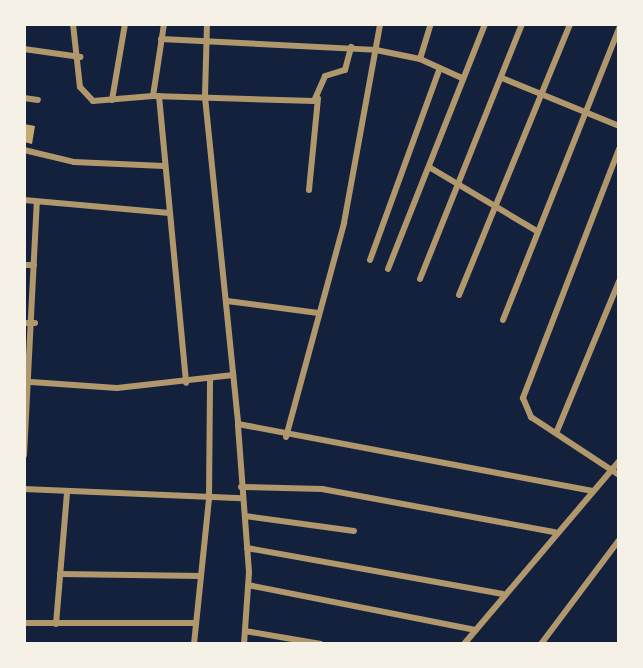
<!DOCTYPE html>
<html>
<head>
<meta charset="utf-8">
<style>
  body { margin:0 }
  #map { position:relative; width:643px; height:668px; overflow:hidden; background:#14213d; font-family:"Work Sans",sans-serif }
  div>[style] { position:absolute }
  [style*='--x'] { left:calc(var(--x)*1px); top:calc(var(--y)*1px); width:calc(var(--w)*1px); rotate:calc(var(--a)*1deg) }
  .building>* { inset:0; background:#c6a872 }
  .minor>* { height:6px; margin:-3px; padding:0 3px; transform-origin:3px; border-radius:3px; background:#b1986c }
  span { translate:-50% -50%; white-space:nowrap; text-align:center; line-height:1.15; -webkit-text-stroke:4.5px #f6f1e7; paint-order:stroke }
  .frame { position:absolute; inset:0; border:26px solid #f6f1e7; pointer-events:none }
</style>
</head>
<body>
<div id="map">
  <div class="building">
    <i style="clip-path:polygon(24px 124px,35px 126px,32px 144px,24px 142px)"></i>
  </div>
  <div class="minor">
    <i style="--x:73;--y:24;--w:63;--a:83.7"></i>
    <i style="--x:80;--y:87;--w:19;--a:47"></i>
    <i style="--x:93;--y:101;--w:60;--a:-4.8"></i>
    <i style="--x:153;--y:96;--w:161;--a:1.8"></i>
    <i style="--x:314;--y:101;--w:27;--a:-66"></i>
    <i style="--x:325;--y:76;--w:21;--a:-17"></i>
    <i style="--x:345;--y:70;--w:24;--a:-75"></i>
    <i style="--x:207;--y:24;--w:73;--a:91.6"></i>
    <i style="--x:205;--y:97;--w:329;--a:84.2"></i>
    <i style="--x:161;--y:39;--w:215;--a:2.9"></i>
    <i style="--x:376;--y:50;--w:45;--a:11.6"></i>
    <i style="--x:420;--y:59;--w:46;--a:24.3"></i>
    <i style="--x:24;--y:49;--w:57;--a:8.1"></i>
    <i style="--x:420;--y:59;--w:37;--a:-73"></i>
    <i style="--x:502;--y:78;--w:126;--a:22.3"></i>
    <i style="--x:153;--y:96;--w:73;--a:-81.3"></i>
    <i style="--x:159;--y:96;--w:288;--a:84.6"></i>
    <i style="--x:24;--y:98;--w:14;--a:8"></i>
    <i style="--x:112;--y:100;--w:77;--a:-80.3"></i>
    <i style="--x:619;--y:149;--w:267;--a:111.1"></i>
    <i style="--x:523;--y:398;--w:21;--a:67"></i>
    <i style="--x:531;--y:417;--w:105;--a:33.4"></i>
    <i style="--x:24;--y:150;--w:51;--a:13.5"></i>
    <i style="--x:74;--y:162;--w:90;--a:2.5"></i>
    <i style="--x:429;--y:167;--w:126;--a:30.7"></i>
    <i style="--x:309;--y:190;--w:92;--a:-84.4"></i>
    <i style="--x:24;--y:200;--w:146;--a:5.1"></i>
    <i style="--x:370;--y:260;--w:204;--a:-70"></i>
    <i style="--x:24;--y:265;--w:10;--a:0"></i>
    <i style="--x:388;--y:269;--w:264;--a:-68.4"></i>
    <i style="--x:420;--y:279;--w:275;--a:-68.2"></i>
    <i style="--x:459;--y:295;--w:293;--a:-67.7"></i>
    <i style="--x:227;--y:301;--w:92;--a:7.5"></i>
    <i style="--x:503;--y:320;--w:314;--a:-68.3"></i>
    <i style="--x:24;--y:323;--w:11;--a:0"></i>
    <i style="--x:31;--y:382;--w:86;--a:4"></i>
    <i style="--x:117;--y:388;--w:117;--a:-6.4"></i>
    <i style="--x:557;--y:431;--w:162;--a:-67.5"></i>
    <i style="--x:286;--y:437;--w:222;--a:-74.8"></i>
    <i style="--x:344;--y:223;--w:202;--a:-79.7"></i>
    <i style="--x:24;--y:455;--w:253;--a:-87.1"></i>
    <i style="--x:241;--y:487;--w:81;--a:1.4"></i>
    <i style="--x:322;--y:489;--w:237;--a:10.5"></i>
    <i style="--x:24;--y:489;--w:218;--a:2.4"></i>
    <i style="--x:245;--y:516;--w:110;--a:7.8"></i>
    <i style="--x:247;--y:548;--w:260;--a:10.2"></i>
    <i style="--x:60;--y:574;--w:141;--a:0.8"></i>
    <i style="--x:248;--y:585;--w:232;--a:11.2"></i>
    <i style="--x:24;--y:623;--w:171;--a:0"></i>
    <i style="--x:56;--y:624;--w:130;--a:-85.2"></i>
    <i style="--x:245;--y:631;--w:77;--a:9.7"></i>
    <i style="--x:194;--y:644;--w:146;--a:-84.1"></i>
    <i style="--x:209;--y:499;--w:120;--a:-89.5"></i>
    <i style="--x:244;--y:644;--w:72;--a:-86"></i>
    <i style="--x:249;--y:572;--w:148;--a:-94.3"></i>
    <i style="--x:238;--y:424;--w:361;--a:10.7"></i>
    <i style="--x:464;--y:644;--w:240;--a:-49.7"></i>
    <i style="--x:541;--y:644;--w:130;--a:-53.1"></i>
  </div>
  <div class="frame"></div>
</div>
</body>
</html>
